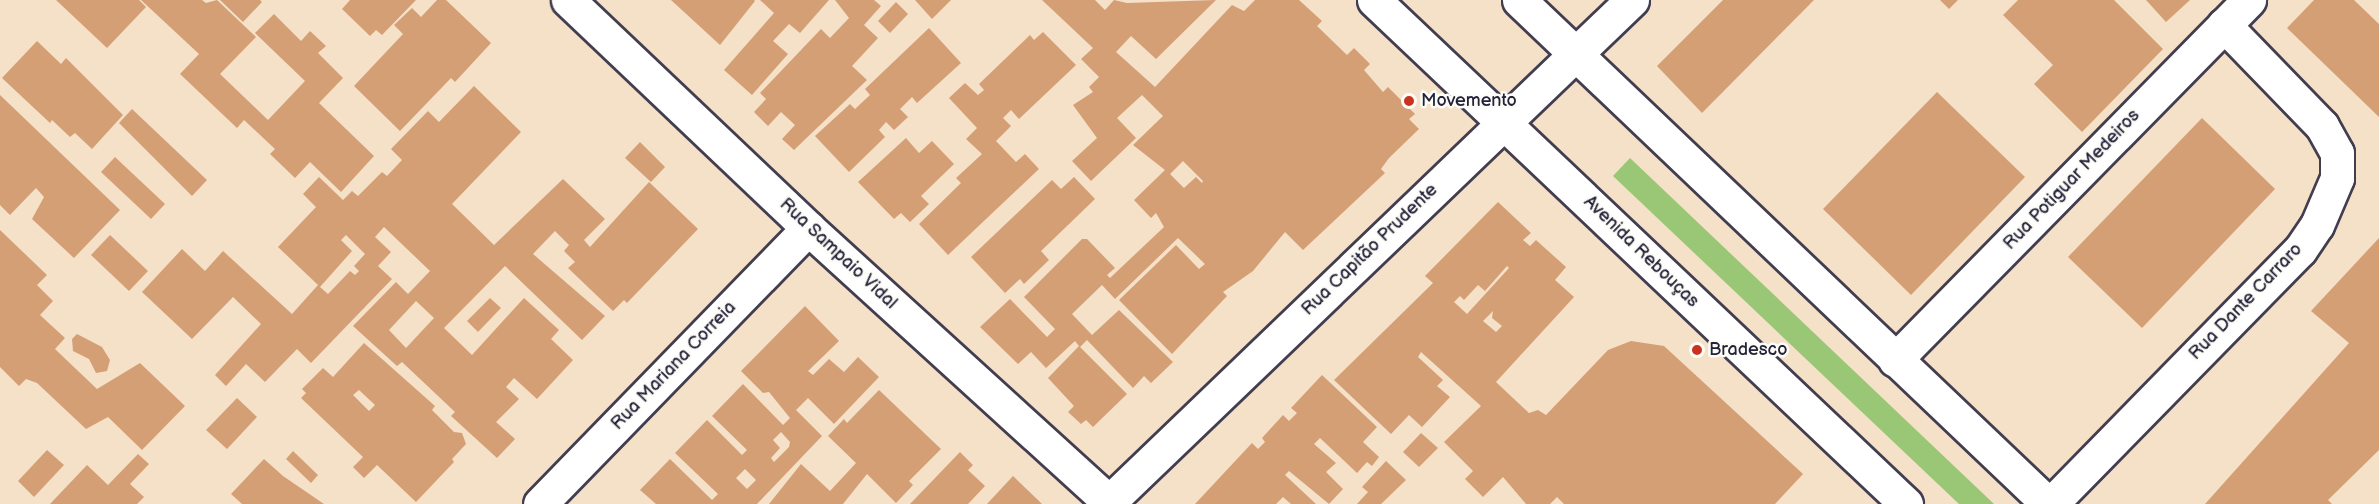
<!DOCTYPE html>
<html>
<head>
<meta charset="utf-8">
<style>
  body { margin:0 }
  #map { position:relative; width:2379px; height:504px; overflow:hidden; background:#f5e0c8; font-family:"Balsamiq Sans",sans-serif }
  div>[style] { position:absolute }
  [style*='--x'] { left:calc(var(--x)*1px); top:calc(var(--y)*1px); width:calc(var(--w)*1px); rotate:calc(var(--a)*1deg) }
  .green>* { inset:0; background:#99c775 }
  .building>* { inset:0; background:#d59f76 }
  .roads { filter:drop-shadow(2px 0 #423e50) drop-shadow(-2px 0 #423e50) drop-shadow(0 2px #423e50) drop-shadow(0 -2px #423e50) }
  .street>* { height:33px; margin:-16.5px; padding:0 16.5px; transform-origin:16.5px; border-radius:16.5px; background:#fff }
  .primary>* { height:33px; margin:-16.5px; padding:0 16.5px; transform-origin:16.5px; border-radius:16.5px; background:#fff }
  .dots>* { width:16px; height:16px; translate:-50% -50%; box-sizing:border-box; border:3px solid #fdfcf7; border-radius:50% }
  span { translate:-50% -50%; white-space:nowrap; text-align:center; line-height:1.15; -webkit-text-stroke:5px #fdfcf7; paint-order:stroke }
  .poi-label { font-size:18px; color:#22223b }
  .left { translate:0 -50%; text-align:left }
  .street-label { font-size:18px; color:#22223b }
</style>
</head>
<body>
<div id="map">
  <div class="green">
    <i style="clip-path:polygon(1630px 158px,1994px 504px,1959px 504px,1613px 176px)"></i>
  </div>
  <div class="building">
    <i style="clip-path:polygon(56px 0,139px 0,146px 7px,107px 48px)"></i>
    <i style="clip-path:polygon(141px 0,202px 0,206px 3px,217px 0,256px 37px,220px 74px,268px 120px,305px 81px,255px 33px,274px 14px,301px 41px,310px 31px,326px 46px,318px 53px,343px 78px,319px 103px,374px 156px,341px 192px,310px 162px,295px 178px,270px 154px,275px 149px,244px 120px,237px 128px,180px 74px,199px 54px)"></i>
    <i style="clip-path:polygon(220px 0,260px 0,262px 2px,243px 22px)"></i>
    <i style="clip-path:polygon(350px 0,416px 0,382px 35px,376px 30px,370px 36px,342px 9px)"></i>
    <i style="clip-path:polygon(437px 0,446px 0,491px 43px,455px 82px,451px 78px,400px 131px,354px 86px,403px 34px,394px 25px,412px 8px,421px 17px)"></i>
    <i style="clip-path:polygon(671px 0,754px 0,755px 1px,720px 45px)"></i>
    <i style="clip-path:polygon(760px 0,829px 0,800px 33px,789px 24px,773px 41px,788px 54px,752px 95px,724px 70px,774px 13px)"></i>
    <i style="clip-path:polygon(835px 0,874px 0,881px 6px,864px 25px,878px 38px,852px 66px,867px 80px,794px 150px,782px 139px,795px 125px,781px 112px,768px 126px,754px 112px,766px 99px,760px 93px,821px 29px,830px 38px,849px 18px)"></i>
    <i style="clip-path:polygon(915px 0,951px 0,932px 19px)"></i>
    <i style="clip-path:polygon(evenodd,1042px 0,1095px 0,1105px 10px,1114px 0,1127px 3px,1216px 0,1156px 59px,1131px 36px,1116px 52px,1155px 87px,1232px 5px,1244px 11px,1255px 0,1299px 0,1322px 21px,1317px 26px,1347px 55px,1354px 48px,1370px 64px,1364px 70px,1383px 92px,1388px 87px,1415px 114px,1409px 119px,1419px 129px,1389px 158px,1381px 169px,1385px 173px,1303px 250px,1285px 232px,1253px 271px,1223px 292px,1227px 296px,1172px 354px,1119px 300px,1176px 245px,1199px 269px,1205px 264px,1178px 238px,1115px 299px,1102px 285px,1072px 314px,1092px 335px,1119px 310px,1173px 362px,1151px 383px,1144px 376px,1133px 388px,1087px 340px,1080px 347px,1127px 394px,1093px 427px,1086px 420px,1081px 424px,1068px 412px,1074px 406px,1048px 378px,1079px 346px,1075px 341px,1046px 368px,1031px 352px,1018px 364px,980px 327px,1010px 299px,1047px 337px,1055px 329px,1024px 297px,1082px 239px,1087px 239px,1115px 268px,1107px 275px,1110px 278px,1164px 227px,1156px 213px,1151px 218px,1134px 200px,1165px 170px,1133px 145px,1163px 116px,1142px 95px,1117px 118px,1136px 138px,1091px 181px,1072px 161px,1097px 138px,1073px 105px,1093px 92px,1089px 87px,1099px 77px,1081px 59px,1093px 48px,1042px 0,1183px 161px,1203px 181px,1202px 183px,1196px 177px,1184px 188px,1170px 174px,1183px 161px)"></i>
    <i style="clip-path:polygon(1723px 0,1814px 0,1702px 113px,1657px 66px)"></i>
    <i style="clip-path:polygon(1940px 0,1958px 0,1949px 9px)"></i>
    <i style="clip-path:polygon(2018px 0,2114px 0,2163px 49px,2082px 132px,2034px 84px,2053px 65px,2003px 15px)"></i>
    <i style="clip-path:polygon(2146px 0,2190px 0,2166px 22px)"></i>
    <i style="clip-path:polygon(2314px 0,2354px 0,2379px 24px,2379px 117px,2287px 28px)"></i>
    <i style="clip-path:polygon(896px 2px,908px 14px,890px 33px,878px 21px)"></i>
    <i style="clip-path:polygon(929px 28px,961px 63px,917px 103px,912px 97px,900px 109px,908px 117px,894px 130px,886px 122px,879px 130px,885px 137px,849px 172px,815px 136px,850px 104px,855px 109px,870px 95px,865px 89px)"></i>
    <i style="clip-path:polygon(1043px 32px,1076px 65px,1019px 119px,1011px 110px,1003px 118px,1011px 126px,996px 141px,1016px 162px,1025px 154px,1039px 169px,948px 255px,919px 224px,961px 183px,956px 178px,982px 154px,966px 139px,977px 128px,949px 98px,965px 83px,978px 95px,984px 90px,979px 84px,1030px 35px,1034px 40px)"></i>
    <i style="clip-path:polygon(37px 41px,61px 64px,66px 58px,123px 115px,92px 149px,75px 133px,70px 137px,52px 120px,50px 123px,2px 78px)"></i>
    <i style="clip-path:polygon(evenodd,474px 86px,521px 132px,452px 204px,494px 245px,563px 179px,605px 219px,584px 240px,590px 247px,649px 182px,698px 229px,627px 303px,624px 300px,613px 311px,568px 268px,575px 262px,564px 251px,569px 245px,555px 231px,533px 254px,605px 316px,582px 340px,505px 266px,444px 328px,472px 355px,524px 298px,559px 330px,551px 339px,573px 360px,537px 399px,514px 378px,506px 387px,519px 399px,496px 422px,515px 439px,497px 458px,451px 416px,455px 412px,402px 362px,397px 366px,353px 326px,396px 282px,408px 294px,430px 271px,384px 227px,375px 237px,391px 252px,378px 266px,392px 279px,311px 363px,297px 349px,265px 382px,246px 364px,226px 386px,215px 375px,261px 324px,233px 297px,192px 339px,142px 292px,182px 249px,205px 271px,223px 251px,292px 314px,318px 285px,278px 247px,316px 207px,303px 194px,319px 177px,343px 200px,352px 191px,358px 196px,382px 172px,387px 176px,402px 160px,391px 149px,428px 111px,439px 122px,474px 86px,346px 235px,365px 254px,354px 266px,359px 271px,355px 275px,350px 271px,328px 294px,320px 287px,352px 251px,341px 240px,346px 235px,474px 86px,416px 301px,434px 318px,406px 348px,389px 330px,416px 301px)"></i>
    <i style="clip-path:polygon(1937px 92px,2025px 177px,1911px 295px,1823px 209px)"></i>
    <i style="clip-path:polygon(0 95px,120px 210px,74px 258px,32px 219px,44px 197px,36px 188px,10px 215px,0 205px)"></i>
    <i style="clip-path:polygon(132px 109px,207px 180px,192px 196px,119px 123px)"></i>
    <i style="clip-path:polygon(2202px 118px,2275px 189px,2142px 328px,2068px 257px)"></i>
    <i style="clip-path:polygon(906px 138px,919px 153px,932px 141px,954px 164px,921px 196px,929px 204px,910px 222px,901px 213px,894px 219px,858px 182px)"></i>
    <i style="clip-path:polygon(640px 142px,665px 167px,651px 182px,625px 158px)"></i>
    <i style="clip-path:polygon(115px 157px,165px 204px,151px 219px,101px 172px)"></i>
    <i style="clip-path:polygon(1074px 177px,1095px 199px,1041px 251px,1049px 260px,1024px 284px,1020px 279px,1005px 293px,971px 257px,1052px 180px,1061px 189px)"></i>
    <i style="clip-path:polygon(evenodd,1498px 202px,1531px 233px,1523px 240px,1530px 246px,1536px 240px,1566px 267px,1555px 280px,1574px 297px,1496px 382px,1529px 413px,1538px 410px,1546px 415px,1608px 350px,1631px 341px,1664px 346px,1803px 474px,1775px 504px,1564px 504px,1557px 497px,1550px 504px,1526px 504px,1503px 477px,1483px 497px,1465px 479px,1473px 471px,1444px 442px,1481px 406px,1421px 352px,1418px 357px,1443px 380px,1437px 386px,1450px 397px,1422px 427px,1409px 415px,1391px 434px,1334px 380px,1433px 283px,1425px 276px,1498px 202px,1507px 266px,1509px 268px,1467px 314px,1454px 302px,1460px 296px,1464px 300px,1478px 285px,1485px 291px,1507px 266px,1498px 202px,1493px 311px,1492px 318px,1502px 326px,1496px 332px,1483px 321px,1493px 311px)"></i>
    <i style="clip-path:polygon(0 230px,47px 275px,37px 285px,53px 301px,40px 315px,65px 338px,55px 349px,97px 389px,140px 363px,185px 406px,142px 450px,108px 417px,86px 429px,37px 383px,26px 379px,19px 386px,0 367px)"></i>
    <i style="clip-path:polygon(110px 235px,148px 271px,129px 291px,91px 255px)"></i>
    <i style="clip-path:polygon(2379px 238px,2379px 450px,2328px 500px,2332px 504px,2205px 504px,2349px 343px,2311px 311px)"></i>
    <i style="clip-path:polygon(490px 298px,501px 308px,478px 332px,467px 321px)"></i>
    <i style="clip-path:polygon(evenodd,805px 306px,839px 341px,808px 371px,813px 375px,829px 359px,844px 372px,858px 357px,879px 377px,834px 424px,808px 398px,796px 410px,822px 436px,757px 504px,656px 504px,640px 490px,670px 459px,712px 500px,718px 494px,675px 453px,707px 420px,742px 455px,747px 450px,712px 416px,743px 384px,783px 425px,790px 418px,769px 392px,763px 393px,741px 371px,805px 306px,781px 432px,790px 442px,789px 447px,774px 462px,771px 458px,780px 448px,773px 440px,781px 432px,805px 306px,745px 469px,756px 480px,747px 489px,736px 478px,745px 469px)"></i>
    <i style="clip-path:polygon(77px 334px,102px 347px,110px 360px,107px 371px,96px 373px,89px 359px,73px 351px,72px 339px)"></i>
    <i style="clip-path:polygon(evenodd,364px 343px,435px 406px,432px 410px,454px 432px,462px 433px,466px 444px,452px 459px,454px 462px,416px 502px,377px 465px,364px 478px,353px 467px,363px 457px,301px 398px,306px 393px,302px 389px,323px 368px,333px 377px,364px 343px,359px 390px,375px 405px,369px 411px,353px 395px,359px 390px)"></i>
    <i style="clip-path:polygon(1322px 375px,1377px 427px,1363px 442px,1379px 457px,1372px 466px,1367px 462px,1357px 473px,1320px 438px,1314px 444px,1336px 463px,1326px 472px,1343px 489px,1329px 504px,1289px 471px,1285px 475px,1316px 504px,1291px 504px,1283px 497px,1276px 504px,1195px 504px,1252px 443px,1258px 449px,1265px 442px,1262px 438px,1283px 415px,1289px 421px,1297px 413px,1291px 408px)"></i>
    <i style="clip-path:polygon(879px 390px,941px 449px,909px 481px,913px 485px,896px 503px,867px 474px,843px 504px,769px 504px,801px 464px,830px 491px,856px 463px,828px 436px,844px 419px,847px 423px)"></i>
    <i style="clip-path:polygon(237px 398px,257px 417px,227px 449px,206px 430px)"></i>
    <i style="clip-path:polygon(1421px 433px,1438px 448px,1419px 467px,1403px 452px)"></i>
    <i style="clip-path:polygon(47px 450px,64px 465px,34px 497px,18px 481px)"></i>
    <i style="clip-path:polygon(293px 451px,318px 475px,311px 483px,286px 459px)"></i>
    <i style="clip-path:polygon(960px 452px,973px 465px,968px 470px,985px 486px,968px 504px,910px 504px)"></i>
    <i style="clip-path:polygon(138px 454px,149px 464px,130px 484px,144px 497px,137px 504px,50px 504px,87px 465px,108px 485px)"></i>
    <i style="clip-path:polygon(264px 459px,283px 476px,324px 504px,242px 504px,231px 494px)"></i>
    <i style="clip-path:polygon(1386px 461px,1406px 480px,1381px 504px,1357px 504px,1368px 492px,1362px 487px)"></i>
    <i style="clip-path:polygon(1013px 476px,1038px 500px,1042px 504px,987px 504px)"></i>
  </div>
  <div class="roads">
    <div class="street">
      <i style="--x:568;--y:0;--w:331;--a:43.5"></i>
      <i style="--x:808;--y:228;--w:410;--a:42.3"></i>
      <i style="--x:1895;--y:360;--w:505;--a:-45.48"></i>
      <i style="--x:1109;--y:502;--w:725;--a:-43.83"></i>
      <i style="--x:540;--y:504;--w:385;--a:-45.8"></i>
      <i style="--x:2051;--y:504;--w:356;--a:-45.6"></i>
      <i style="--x:2300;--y:250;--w:30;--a:-56"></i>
      <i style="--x:2317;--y:225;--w:51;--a:-66.9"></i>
      <i style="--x:2337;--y:178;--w:25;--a:-90"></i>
      <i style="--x:2337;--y:153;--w:31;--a:-119"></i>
      <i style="--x:2322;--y:126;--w:141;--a:-134.1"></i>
    </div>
    <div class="primary">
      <i style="--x:1374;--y:0;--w:733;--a:43.45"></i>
      <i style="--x:1519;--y:0;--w:731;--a:43.61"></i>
    </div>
  </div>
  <div class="dots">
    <i style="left:1409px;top:101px;background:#c8321e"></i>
    <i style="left:1697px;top:350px;background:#c8321e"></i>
  </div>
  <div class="poi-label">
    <span class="left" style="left:1421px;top:101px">Movemento</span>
    <span class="left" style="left:1709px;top:350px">Bradesco</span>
  </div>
  <div class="street-label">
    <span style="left:2072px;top:180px;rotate:-46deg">Rua Potiguar Medeiros</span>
    <span style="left:1370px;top:250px;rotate:-44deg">Rua Capitão Prudente</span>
    <span style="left:1641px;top:252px;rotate:44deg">Avenida Rebouças</span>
    <span style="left:838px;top:254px;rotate:43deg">Rua Sampaio Vidal</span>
    <span style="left:2246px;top:302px;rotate:-46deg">Rua Dante Carraro</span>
    <span style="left:674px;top:366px;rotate:-46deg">Rua Mariana Correia</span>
  </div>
</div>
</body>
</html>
